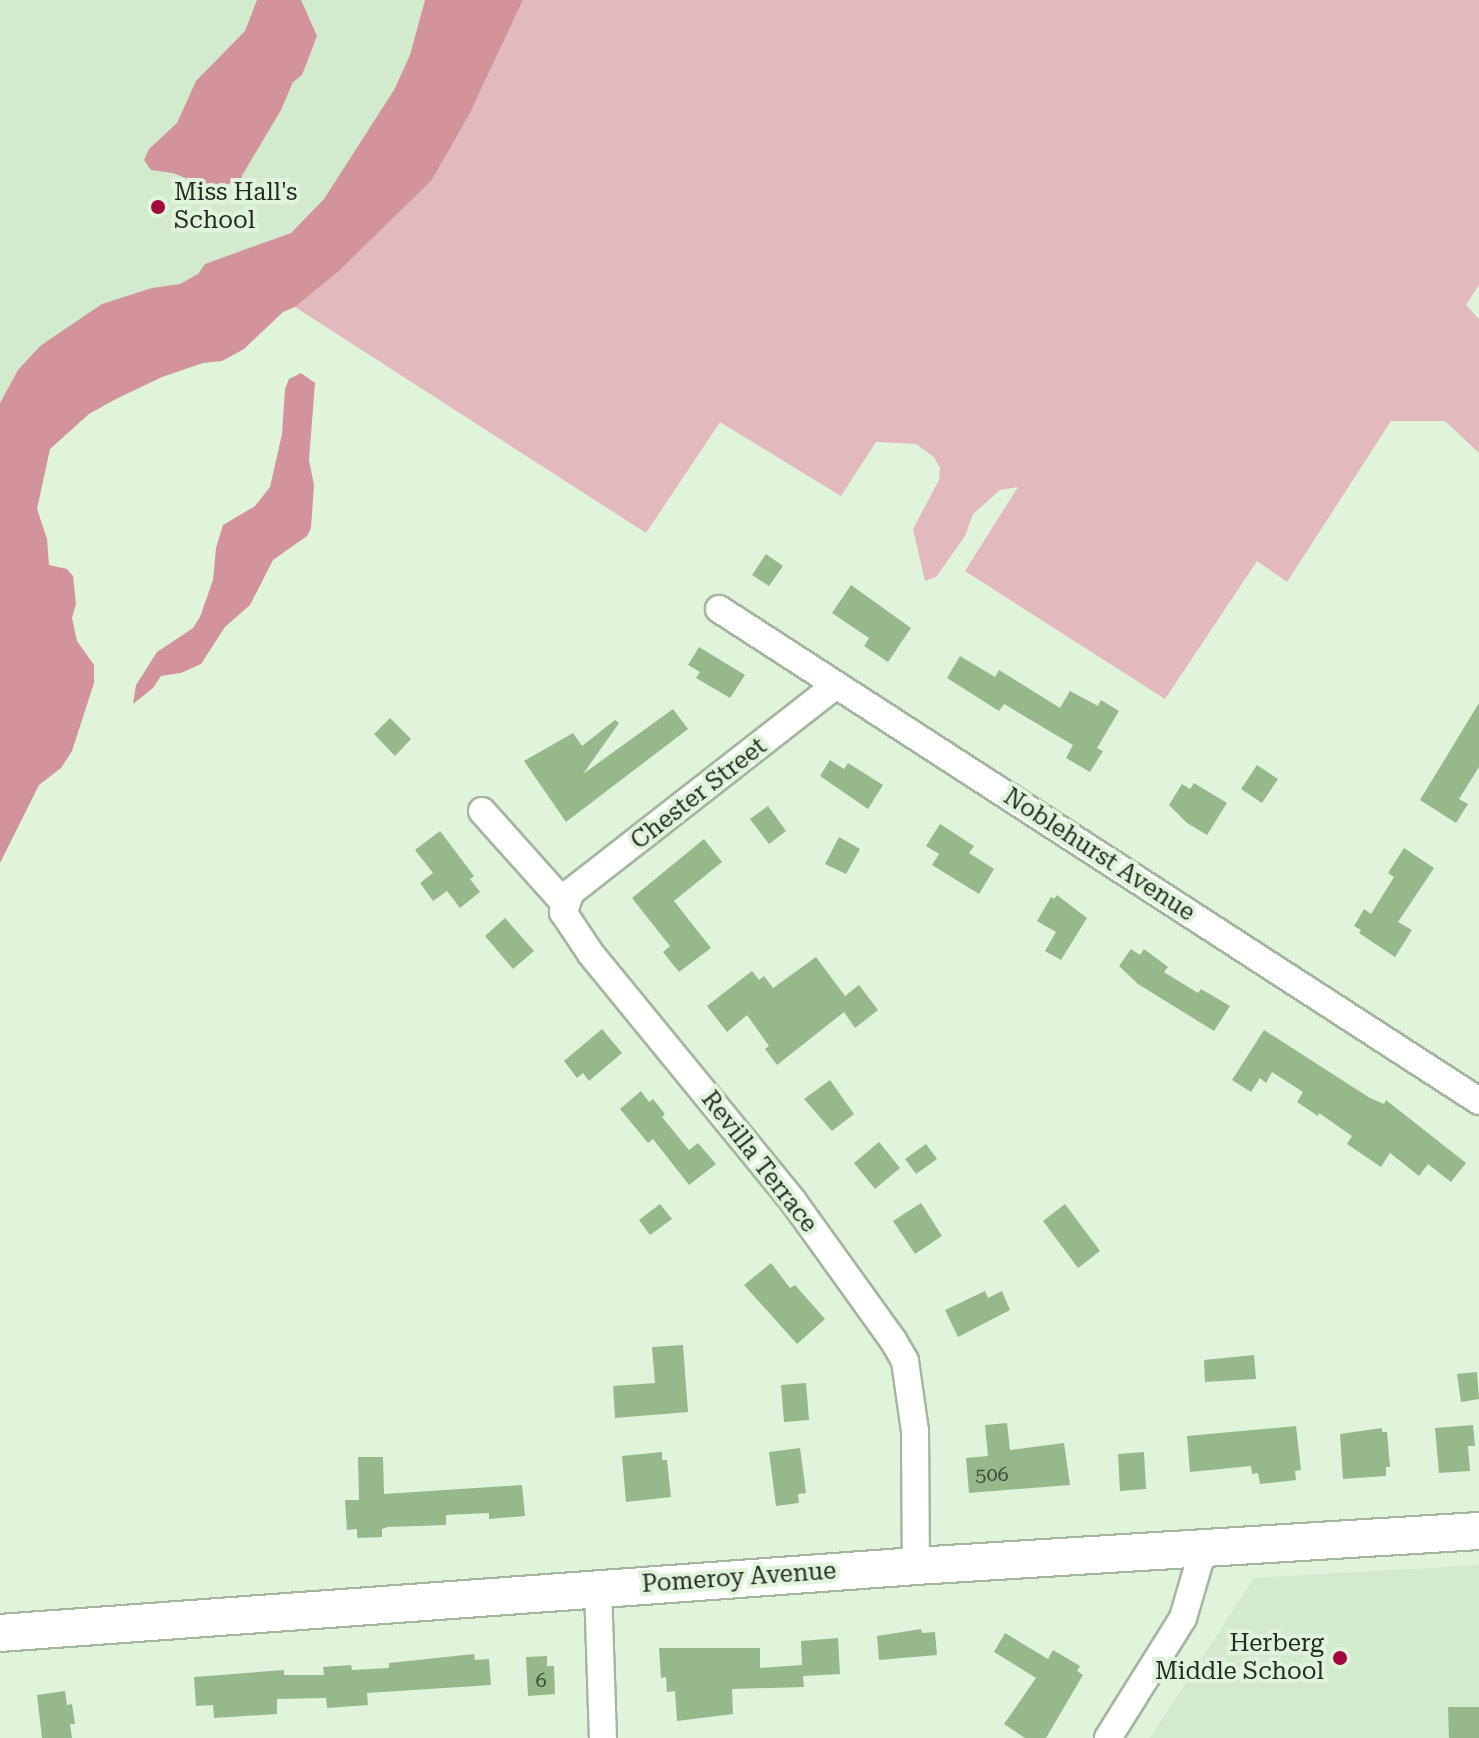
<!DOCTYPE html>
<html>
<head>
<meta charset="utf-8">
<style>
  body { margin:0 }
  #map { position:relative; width:1479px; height:1738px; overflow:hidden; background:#e0f4db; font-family:"Roboto Serif",serif }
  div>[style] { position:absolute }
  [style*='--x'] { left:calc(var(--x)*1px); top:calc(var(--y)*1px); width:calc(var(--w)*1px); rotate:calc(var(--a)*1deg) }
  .built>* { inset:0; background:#d2ebcc }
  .green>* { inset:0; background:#e2b9bd }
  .water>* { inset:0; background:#d2939b }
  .building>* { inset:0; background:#95b98a }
  .roads { filter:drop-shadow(2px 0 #a4b69e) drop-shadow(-2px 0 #a4b69e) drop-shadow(0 2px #a4b69e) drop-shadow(0 -2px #a4b69e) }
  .street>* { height:26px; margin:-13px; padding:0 13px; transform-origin:13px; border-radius:13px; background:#fff }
  .secondary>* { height:36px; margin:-18px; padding:0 18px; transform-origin:18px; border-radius:18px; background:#fff }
  .dots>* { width:22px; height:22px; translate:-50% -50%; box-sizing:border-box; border:4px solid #e0f4db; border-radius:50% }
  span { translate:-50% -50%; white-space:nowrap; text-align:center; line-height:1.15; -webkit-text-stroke:8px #e0f4db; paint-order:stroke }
  .number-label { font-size:20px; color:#404e3b }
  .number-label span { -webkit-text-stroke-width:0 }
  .poi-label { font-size:24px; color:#242b21 }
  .left { translate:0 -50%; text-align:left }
  .right { translate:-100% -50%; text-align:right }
  .street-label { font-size:24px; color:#242b21 }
</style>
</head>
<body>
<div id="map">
  <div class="built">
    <i style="clip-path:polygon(0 0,425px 0,410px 55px,394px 90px,324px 199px,290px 233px,206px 264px,198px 274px,180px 284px,152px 288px,66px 329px,40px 346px,18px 370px,0 403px)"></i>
    <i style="clip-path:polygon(1479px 1565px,1479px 1738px,1150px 1738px,1254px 1578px)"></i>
  </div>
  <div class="green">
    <i style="clip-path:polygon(523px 0,1479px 0,1479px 285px,1466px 305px,1479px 319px,1479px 453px,1445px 421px,1391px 421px,1287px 582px,1257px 561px,1165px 699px,965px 571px,1018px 487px,1000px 490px,973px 514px,965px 536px,936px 577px,925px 581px,913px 529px,939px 480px,940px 468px,934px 457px,916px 444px,876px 442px,841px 496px,720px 422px,646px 533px,295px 307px,338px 272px,432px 180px,469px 115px)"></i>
  </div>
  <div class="water">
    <i style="clip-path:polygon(257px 0,301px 0,317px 36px,302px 75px,293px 82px,281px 110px,243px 174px,240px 180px,222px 186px,205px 186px,173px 173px,151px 170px,144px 160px,149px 149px,177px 123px,196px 81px,245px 31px)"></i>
    <i style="clip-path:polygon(425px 0,523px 0,469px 115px,432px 180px,338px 272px,295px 307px,283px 312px,244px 349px,222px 361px,203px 363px,162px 377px,116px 399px,89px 414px,50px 449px,37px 509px,47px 539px,49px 565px,67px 569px,73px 576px,76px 604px,72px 618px,77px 641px,94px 665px,94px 683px,72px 751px,61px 768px,39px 785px,0 863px,0 403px,18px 370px,40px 346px,102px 304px,152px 288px,180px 284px,198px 274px,205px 264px,291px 233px,324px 199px,394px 90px,410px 55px)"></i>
    <i style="clip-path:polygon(301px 373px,315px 383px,309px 460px,314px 485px,311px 528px,307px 536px,273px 560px,250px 605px,225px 627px,201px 664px,181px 673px,161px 676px,153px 688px,133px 704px,136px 685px,157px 652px,193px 628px,200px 617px,213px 580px,216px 548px,223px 525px,255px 506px,270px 487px,282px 434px,285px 389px,289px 379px)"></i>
  </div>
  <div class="building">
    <i style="clip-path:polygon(766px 554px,783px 566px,769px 586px,752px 575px)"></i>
    <i style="clip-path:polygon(851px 585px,911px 628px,888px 662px,864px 646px,869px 638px,832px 613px)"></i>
    <i style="clip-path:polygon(699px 647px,745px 675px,730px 698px,696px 678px,700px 672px,688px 665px)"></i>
    <i style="clip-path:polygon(960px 656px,995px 677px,999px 670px,1060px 708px,1070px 691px,1098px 706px,1101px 700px,1119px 711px,1097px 748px,1103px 751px,1090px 772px,1066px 758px,1073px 745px,1004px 704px,999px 711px,947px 678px)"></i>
    <i style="clip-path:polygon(1479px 703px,1479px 767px,1459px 799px,1468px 804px,1456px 823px,1420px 800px)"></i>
    <i style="clip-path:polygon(673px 709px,688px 729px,566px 822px,524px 761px,573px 733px,582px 746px,615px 720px,619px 723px,583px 774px)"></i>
    <i style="clip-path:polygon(390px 718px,411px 739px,395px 756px,374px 734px)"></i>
    <i style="clip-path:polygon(830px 760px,844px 769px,848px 763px,883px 785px,868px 809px,820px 776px)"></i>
    <i style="clip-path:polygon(1257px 765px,1278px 779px,1262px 803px,1241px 789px)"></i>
    <i style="clip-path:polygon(1194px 783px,1227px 803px,1207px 835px,1187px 823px,1169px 805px,1182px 784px,1190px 789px)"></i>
    <i style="clip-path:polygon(768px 806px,786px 831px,769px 844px,750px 819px)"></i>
    <i style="clip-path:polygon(940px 824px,974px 846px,969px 853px,994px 869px,979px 894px,932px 865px,939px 854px,926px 846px)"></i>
    <i style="clip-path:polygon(440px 831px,474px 876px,470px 879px,480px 892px,460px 908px,447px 891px,433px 901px,420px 883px,433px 873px,415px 850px)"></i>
    <i style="clip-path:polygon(839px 837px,860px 849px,846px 874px,825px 864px)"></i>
    <i style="clip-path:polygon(704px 839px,722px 862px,674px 901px,711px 948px,679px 972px,663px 952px,670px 946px,632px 898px)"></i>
    <i style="clip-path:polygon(1404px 848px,1434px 868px,1398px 922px,1412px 930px,1395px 957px,1359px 933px,1361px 930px,1354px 926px,1364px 909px,1371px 914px,1394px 877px,1388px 873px)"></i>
    <i style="clip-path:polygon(1057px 895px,1087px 918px,1061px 960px,1045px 951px,1056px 932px,1037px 921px,1051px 897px,1054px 899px)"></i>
    <i style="clip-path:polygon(505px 918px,534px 951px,513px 969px,485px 936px)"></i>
    <i style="clip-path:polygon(1131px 949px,1140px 955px,1144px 949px,1168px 967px,1164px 972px,1198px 993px,1201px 989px,1230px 1006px,1214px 1031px,1138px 984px,1119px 966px)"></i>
    <i style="clip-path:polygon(816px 957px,845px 996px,859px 985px,878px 1010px,855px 1028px,844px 1012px,777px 1065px,765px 1049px,769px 1046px,747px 1015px,727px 1032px,707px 1006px,752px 971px,759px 980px,764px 976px,773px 988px)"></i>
    <i style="clip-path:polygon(602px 1029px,622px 1053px,589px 1081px,583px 1073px,577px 1078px,564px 1061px)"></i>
    <i style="clip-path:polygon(1264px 1030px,1370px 1098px,1384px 1104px,1386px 1100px,1466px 1163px,1451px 1182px,1428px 1164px,1419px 1176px,1390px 1153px,1381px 1167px,1347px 1144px,1352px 1136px,1319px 1113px,1318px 1116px,1297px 1102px,1303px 1092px,1272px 1072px,1266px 1083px,1260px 1078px,1251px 1092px,1232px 1080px)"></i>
    <i style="clip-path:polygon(830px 1080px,854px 1114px,832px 1131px,804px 1099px)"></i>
    <i style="clip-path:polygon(641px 1091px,649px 1102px,653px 1099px,665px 1114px,662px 1117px,689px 1150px,698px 1143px,716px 1164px,689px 1185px,653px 1139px,648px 1143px,620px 1109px)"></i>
    <i style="clip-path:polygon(879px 1142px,900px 1168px,875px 1189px,854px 1163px)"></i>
    <i style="clip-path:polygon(926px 1144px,937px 1159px,916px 1174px,905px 1159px)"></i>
    <i style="clip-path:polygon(921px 1203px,942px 1236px,915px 1254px,893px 1221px)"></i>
    <i style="clip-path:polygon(660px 1204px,672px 1219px,650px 1235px,639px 1220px)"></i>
    <i style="clip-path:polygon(1065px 1204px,1100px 1251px,1078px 1268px,1043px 1221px)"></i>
    <i style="clip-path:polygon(771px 1263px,790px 1288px,795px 1285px,825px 1319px,797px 1344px,744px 1285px)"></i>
    <i style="clip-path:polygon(985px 1291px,988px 1298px,1002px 1291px,1010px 1310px,958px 1337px,945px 1310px)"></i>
    <i style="clip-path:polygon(683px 1345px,688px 1412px,615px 1418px,613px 1386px,655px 1383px,652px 1347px)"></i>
    <i style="clip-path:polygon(1254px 1355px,1256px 1379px,1205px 1382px,1204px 1360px)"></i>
    <i style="clip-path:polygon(1477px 1372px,1479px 1399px,1461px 1402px,1457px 1374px)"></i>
    <i style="clip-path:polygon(806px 1383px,809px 1420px,784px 1422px,781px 1385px)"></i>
    <i style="clip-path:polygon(1007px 1423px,1010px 1450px,1064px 1443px,1070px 1485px,969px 1493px,966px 1458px,988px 1456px,985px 1425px)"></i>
    <i style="clip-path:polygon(1473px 1425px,1475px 1446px,1468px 1446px,1470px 1471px,1439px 1473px,1435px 1428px)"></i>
    <i style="clip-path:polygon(1296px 1426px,1301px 1470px,1295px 1471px,1296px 1480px,1260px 1484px,1258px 1473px,1252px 1474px,1251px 1466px,1190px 1472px,1187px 1436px)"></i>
    <i style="clip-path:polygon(1382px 1428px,1382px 1432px,1387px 1432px,1390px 1467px,1386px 1467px,1386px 1476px,1343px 1479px,1340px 1434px)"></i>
    <i style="clip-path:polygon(800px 1448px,806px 1493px,798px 1494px,799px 1503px,776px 1506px,769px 1452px)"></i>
    <i style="clip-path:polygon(662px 1452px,662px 1460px,667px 1460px,671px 1497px,626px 1502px,622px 1456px)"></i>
    <i style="clip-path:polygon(1144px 1452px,1146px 1489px,1120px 1491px,1118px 1454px)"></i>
    <i style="clip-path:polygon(358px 1457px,383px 1457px,384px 1494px,522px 1485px,525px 1516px,489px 1519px,489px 1513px,446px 1515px,446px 1525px,388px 1527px,382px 1529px,382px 1537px,357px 1538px,357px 1529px,347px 1530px,345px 1500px,359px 1500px)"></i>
    <i style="clip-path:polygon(921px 1629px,922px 1633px,935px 1632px,937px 1655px,879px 1660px,877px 1636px)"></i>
    <i style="clip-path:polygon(1005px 1633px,1048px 1659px,1053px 1650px,1080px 1666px,1077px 1671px,1083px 1675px,1046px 1738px,1025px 1738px,1004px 1724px,1036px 1678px,994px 1652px)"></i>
    <i style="clip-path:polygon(838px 1638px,840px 1674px,803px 1676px,804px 1687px,732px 1689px,733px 1714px,677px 1721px,675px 1691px,667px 1692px,666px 1677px,661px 1678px,659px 1648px,760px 1648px,760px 1668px,802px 1665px,801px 1641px)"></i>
    <i style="clip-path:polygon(474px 1654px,475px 1660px,489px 1659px,491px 1685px,367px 1693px,368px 1705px,327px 1708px,326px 1698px,277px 1699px,277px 1714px,214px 1718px,213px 1705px,196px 1706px,194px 1677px,284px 1670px,284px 1675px,324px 1675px,323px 1667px,351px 1665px,352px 1670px,389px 1668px,389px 1663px)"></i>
    <i style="clip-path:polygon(547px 1656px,547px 1666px,554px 1666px,555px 1694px,528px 1696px,526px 1657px)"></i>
    <i style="clip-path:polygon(65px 1691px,67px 1705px,72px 1704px,75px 1724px,70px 1724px,72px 1738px,42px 1738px,37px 1695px)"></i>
    <i style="clip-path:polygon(1448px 1707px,1479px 1707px,1479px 1738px,1449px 1738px)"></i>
  </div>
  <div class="roads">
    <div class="street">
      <i style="--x:719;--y:609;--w:905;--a:32.92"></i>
      <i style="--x:482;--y:811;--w:126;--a:48.2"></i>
      <i style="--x:566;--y:905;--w:8;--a:113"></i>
      <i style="--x:563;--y:912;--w:50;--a:56.3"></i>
      <i style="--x:591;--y:954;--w:319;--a:50.7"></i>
      <i style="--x:793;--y:1201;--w:171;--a:54.3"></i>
      <i style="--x:893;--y:1340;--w:24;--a:60"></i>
      <i style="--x:905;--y:1361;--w:71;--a:81.9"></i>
      <i style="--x:915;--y:1431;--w:135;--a:89.6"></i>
      <i style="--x:566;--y:905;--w:14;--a:-69"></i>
      <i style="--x:571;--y:892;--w:336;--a:-38"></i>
      <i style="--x:598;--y:1588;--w:150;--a:88.1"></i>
      <i style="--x:1108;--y:1738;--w:142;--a:-58"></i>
      <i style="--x:1183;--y:1618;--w:75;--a:-73.7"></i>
    </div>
    <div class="secondary">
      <i style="--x:0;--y:1633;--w:918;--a:-4.18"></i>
      <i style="--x:916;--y:1566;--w:564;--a:-3.56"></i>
    </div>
  </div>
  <div class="dots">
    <i style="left:158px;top:207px;background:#a3083e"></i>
    <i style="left:1340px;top:1658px;background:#a3083e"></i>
  </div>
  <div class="number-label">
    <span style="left:992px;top:1474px">506</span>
    <span style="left:541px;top:1680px">6</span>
  </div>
  <div class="poi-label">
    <span class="left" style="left:174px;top:207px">Miss Hall's<br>School</span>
    <span class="right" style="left:1324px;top:1658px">Herberg<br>Middle School</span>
  </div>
  <div class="street-label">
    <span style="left:699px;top:794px;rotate:-38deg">Chester Street</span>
    <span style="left:1099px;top:855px;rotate:33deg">Noblehurst Avenue</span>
    <span style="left:759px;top:1162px;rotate:52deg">Revilla Terrace</span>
    <span style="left:739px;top:1578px;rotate:-4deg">Pomeroy Avenue</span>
  </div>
</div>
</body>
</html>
